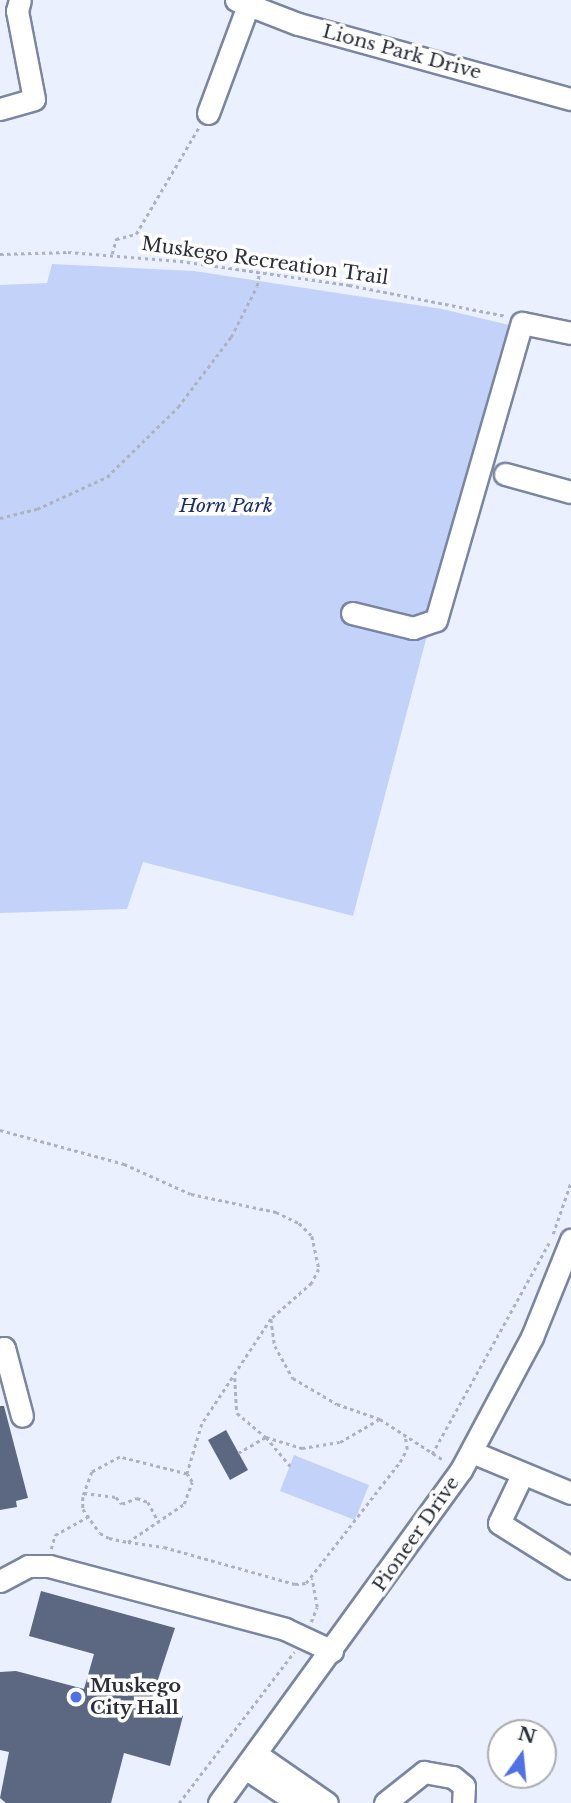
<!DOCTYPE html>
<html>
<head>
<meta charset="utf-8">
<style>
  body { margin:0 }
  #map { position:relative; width:571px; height:1803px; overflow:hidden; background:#eaf0fd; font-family:"Libre Baskerville",serif }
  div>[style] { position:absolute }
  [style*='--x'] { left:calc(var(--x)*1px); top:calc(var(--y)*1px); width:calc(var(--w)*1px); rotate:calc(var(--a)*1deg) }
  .green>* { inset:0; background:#c3d2f8 }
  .building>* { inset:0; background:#5c6782 }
  .path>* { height:2.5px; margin-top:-1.25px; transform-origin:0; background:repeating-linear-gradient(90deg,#acb2bf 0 3.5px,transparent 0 7px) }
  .roads { filter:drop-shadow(2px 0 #7a85a2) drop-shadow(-2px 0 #7a85a2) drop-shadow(0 2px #7a85a2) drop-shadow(0 -2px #7a85a2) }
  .minor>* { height:21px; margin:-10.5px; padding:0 10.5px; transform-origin:10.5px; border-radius:10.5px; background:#fff }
  .dots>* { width:19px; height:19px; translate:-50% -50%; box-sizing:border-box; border:4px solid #fff; border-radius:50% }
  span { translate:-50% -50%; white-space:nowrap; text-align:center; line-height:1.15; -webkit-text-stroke:7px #fff; paint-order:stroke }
  .street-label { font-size:19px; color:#2a2f3b }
  .park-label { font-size:19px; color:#1a2c73; font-style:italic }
  .poi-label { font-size:19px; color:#2a2f3b; font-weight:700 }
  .left { translate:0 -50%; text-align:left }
  .north { position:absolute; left:487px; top:1719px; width:70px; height:70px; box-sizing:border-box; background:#fff; border:2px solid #aaacb1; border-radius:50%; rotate:15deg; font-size:19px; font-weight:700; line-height:28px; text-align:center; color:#2a2f3b }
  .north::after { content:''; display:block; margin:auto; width:24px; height:32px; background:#4f71e6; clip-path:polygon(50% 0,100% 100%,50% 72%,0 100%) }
</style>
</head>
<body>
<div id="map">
  <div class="green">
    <i style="clip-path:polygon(52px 264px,194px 271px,442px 309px,509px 325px,353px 916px,143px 862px,127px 909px,0 913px,0 285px,47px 283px)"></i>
    <i style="clip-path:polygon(294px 1455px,369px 1485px,355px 1520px,280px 1491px)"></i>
  </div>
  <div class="building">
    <i style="clip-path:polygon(0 1406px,4px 1406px,28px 1498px,16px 1501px,17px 1507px,0 1510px)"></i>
    <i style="clip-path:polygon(226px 1430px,248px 1470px,230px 1480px,208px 1440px)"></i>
    <i style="clip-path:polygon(41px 1591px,175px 1628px,149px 1707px,183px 1716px,170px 1766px,124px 1753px,111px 1803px,6px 1803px,0 1798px,9px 1752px,0 1750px,0 1672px,16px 1671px,84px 1689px,94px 1654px,29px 1636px)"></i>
  </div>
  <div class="path">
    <i style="--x:0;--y:254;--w:68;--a:-1.7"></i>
    <i style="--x:68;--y:252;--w:112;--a:4.6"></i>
    <i style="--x:180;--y:261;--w:171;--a:8.1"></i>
    <i style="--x:349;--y:285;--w:160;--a:11.2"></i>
    <i style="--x:112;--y:254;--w:16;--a:-75"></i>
    <i style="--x:116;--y:239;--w:21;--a:-14"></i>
    <i style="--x:136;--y:234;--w:124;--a:-59.5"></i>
    <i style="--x:0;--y:518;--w:38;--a:-14"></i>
    <i style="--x:37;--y:509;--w:77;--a:-24.6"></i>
    <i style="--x:107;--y:477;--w:100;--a:-44.6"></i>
    <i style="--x:178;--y:407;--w:88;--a:-52.9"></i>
    <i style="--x:231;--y:337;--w:57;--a:-63"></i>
    <i style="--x:257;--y:286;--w:13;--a:-81"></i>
    <i style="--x:0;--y:1130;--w:129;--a:15.3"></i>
    <i style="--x:124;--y:1164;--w:73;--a:24.1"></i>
    <i style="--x:191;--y:1194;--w:87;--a:12"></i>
    <i style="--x:276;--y:1212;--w:25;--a:26"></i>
    <i style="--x:299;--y:1223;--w:18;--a:45"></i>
    <i style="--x:312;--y:1236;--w:34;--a:78"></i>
    <i style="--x:319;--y:1269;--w:16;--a:117"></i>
    <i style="--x:312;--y:1283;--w:55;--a:138.7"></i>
    <i style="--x:271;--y:1319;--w:126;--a:123.3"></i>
    <i style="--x:202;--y:1424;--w:52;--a:106.7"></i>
    <i style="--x:553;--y:1234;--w:55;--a:-70.9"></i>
    <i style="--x:271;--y:1319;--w:27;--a:82"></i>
    <i style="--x:275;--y:1346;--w:37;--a:61"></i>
    <i style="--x:293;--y:1378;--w:51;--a:30.6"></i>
    <i style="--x:337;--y:1404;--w:46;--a:19.2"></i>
    <i style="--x:380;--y:1419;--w:77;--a:32.9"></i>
    <i style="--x:235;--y:1378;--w:35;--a:87"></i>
    <i style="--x:237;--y:1413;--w:38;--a:40"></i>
    <i style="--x:266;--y:1437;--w:38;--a:17"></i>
    <i style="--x:302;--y:1448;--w:38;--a:-9"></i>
    <i style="--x:340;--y:1442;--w:44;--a:-30.1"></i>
    <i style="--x:238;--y:1453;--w:32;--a:-30"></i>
    <i style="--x:266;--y:1437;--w:38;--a:50"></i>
    <i style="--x:432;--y:1454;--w:241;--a:-61"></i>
    <i style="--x:84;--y:1493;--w:32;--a:7"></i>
    <i style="--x:116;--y:1497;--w:9;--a:49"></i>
    <i style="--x:122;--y:1504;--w:16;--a:-22"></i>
    <i style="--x:137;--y:1498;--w:12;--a:20"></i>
    <i style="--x:148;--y:1502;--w:24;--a:62"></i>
    <i style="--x:128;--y:1542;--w:68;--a:-34.2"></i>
    <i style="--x:184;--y:1504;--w:23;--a:-70"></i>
    <i style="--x:192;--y:1482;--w:9;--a:-122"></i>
    <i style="--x:187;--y:1474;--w:69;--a:-165.8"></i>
    <i style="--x:120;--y:1457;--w:32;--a:152"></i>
    <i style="--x:92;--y:1472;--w:27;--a:110"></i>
    <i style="--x:83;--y:1497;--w:12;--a:90"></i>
    <i style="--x:83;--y:1509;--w:29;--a:55"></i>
    <i style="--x:100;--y:1533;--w:10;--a:29"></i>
    <i style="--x:109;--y:1538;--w:19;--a:12"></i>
    <i style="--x:128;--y:1542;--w:36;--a:8"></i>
    <i style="--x:164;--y:1547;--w:136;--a:15.8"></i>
    <i style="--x:295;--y:1584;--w:11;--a:-5"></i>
    <i style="--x:306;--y:1583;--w:153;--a:-52.2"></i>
    <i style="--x:400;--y:1462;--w:15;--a:-62"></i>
    <i style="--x:407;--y:1449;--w:12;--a:-99"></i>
    <i style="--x:51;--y:1549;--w:15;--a:-74"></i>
    <i style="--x:55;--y:1535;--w:38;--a:-29"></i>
    <i style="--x:311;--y:1622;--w:16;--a:-68"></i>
    <i style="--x:317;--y:1607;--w:29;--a:-100"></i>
    <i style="--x:179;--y:1803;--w:190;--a:-52.7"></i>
  </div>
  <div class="roads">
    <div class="minor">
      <i style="--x:236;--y:0;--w:66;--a:21.2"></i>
      <i style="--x:298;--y:24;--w:283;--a:15.4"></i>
      <i style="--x:0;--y:109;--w:35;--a:-16"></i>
      <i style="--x:34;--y:99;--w:90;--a:-100.9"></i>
      <i style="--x:17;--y:11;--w:11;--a:-75"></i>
      <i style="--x:208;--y:113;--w:121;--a:-69.6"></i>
      <i style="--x:505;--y:474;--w:68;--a:15.3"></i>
      <i style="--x:352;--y:613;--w:63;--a:13.8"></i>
      <i style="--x:413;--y:628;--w:24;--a:-19"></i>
      <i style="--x:436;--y:620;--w:309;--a:-73.9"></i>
      <i style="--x:522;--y:323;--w:50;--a:11.5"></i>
      <i style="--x:0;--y:1349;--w:4;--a:-14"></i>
      <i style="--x:4;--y:1348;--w:70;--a:75.2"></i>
      <i style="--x:472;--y:1452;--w:107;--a:22.5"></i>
      <i style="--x:522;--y:1475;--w:53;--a:115.6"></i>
      <i style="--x:499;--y:1523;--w:85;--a:32"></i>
      <i style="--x:0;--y:1581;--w:32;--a:-28"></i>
      <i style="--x:28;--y:1566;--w:21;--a:0"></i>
      <i style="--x:49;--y:1566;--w:244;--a:14.9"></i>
      <i style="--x:285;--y:1629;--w:52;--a:25.1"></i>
      <i style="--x:256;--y:1754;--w:86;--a:34.6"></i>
      <i style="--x:245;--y:1768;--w:64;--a:33.4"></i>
      <i style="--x:219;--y:1803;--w:412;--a:-54"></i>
      <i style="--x:461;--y:1470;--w:151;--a:-61.9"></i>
      <i style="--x:532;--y:1337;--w:105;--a:-68.1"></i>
      <i style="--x:385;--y:1803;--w:50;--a:-38.5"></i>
      <i style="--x:424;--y:1772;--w:29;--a:10"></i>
      <i style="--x:453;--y:1777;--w:14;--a:39"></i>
      <i style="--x:464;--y:1786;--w:17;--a:93"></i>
    </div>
  </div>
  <div class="dots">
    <i style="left:76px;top:1697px;background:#4f71e6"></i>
  </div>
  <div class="street-label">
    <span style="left:402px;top:52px;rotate:15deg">Lions Park Drive</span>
    <span style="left:265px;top:261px;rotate:8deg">Muskego Recreation Trail</span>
    <span style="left:416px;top:1534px;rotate:-55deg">Pioneer Drive</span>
  </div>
  <div class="park-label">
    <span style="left:226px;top:506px">Horn Park</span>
  </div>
  <div class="poi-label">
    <span class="left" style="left:90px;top:1697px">Muskego<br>City Hall</span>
  </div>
  <div class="north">N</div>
</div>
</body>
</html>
